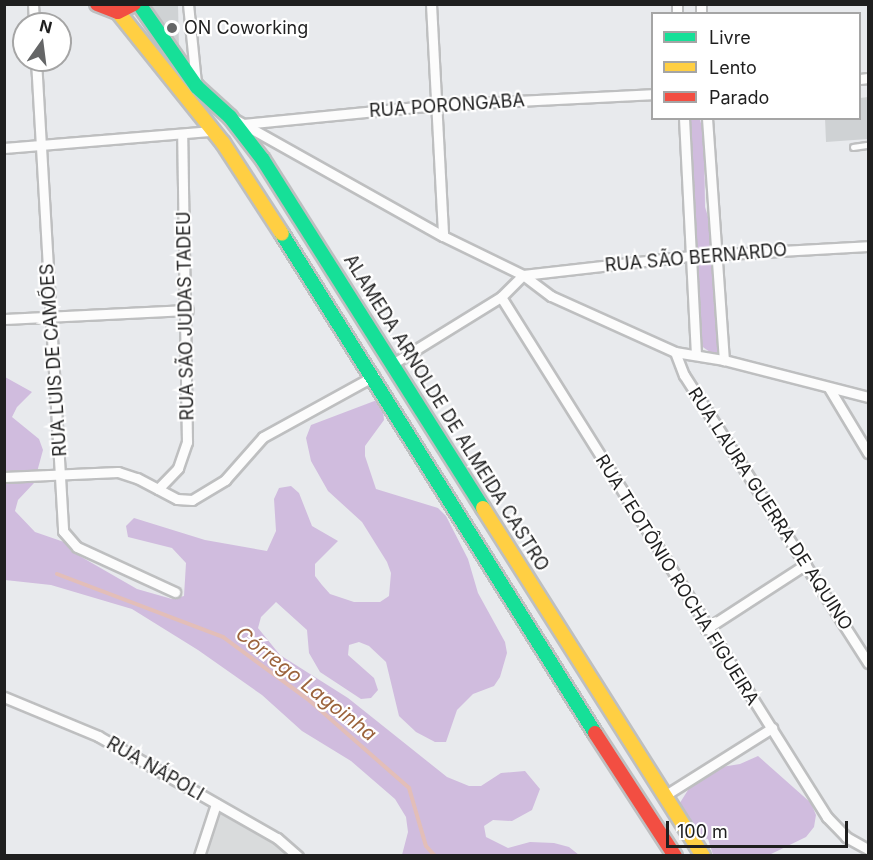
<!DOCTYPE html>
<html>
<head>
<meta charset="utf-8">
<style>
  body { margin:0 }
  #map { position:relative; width:873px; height:860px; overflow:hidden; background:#e8eaed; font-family:Inter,sans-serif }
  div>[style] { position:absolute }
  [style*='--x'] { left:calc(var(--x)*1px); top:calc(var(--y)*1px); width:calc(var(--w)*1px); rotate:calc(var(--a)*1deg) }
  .residential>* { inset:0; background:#d9dbdc }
  .forest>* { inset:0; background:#d0bcde }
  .stream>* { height:4px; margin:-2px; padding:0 2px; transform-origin:2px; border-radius:2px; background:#e3beb8 }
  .building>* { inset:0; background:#cfd2d4 }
  .roads { filter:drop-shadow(2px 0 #bebfc0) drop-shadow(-2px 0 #bebfc0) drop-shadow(0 2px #bebfc0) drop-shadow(0 -2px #bebfc0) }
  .lane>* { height:4.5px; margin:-2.25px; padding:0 2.25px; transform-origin:2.25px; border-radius:2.25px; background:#fcfcfc }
  .street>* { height:9px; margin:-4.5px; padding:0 4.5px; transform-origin:4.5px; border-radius:4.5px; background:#fcfcfc }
  .fast>* { height:14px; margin:-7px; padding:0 7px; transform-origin:7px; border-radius:7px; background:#16e098 }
  .slow>* { height:14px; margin:-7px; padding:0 7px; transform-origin:7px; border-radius:7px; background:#ffcf43 }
  .jam>* { height:14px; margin:-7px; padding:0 7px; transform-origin:7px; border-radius:7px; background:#f24e42 }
  .dots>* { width:16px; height:16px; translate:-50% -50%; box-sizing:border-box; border:3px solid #fff; border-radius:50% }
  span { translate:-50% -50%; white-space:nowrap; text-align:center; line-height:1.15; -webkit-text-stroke:4.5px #fff; paint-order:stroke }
  .poi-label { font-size:18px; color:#1f1f1f }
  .left { translate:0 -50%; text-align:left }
  .street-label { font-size:18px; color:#1f1f1f }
  .water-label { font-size:20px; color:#9c643d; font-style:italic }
  .frame { position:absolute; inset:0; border:6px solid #1f1f1f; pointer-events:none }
  .legend { position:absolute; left:651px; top:12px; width:210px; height:108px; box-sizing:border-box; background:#fff; border:2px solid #a5a5a5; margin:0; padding:8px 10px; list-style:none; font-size:18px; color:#1f1f1f }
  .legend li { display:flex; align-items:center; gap:12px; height:30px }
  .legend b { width:30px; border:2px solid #a5a5a5 }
  .north { position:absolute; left:12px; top:12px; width:60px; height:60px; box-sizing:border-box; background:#fff; border:2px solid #a5a5a5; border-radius:50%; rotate:14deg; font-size:16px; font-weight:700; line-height:24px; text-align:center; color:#1f1f1f }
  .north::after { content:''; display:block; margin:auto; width:21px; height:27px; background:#656667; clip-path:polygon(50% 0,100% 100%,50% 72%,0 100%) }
  .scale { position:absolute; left:666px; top:821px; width:182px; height:27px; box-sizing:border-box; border:3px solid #1f1f1f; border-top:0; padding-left:8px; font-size:18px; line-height:21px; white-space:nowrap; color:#1f1f1f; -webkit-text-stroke:4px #fff; paint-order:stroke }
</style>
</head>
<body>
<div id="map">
  <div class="residential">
    <i style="clip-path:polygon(216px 804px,298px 856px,199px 856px)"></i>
  </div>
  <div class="forest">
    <i style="clip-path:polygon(685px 119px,700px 119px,704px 137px,705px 207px,712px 230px,721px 351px,717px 357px,700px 345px,702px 329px,694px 301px,694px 192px)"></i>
    <i style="clip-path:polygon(5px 377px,32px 392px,17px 407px,12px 417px,39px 439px,43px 450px,34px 483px,18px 500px,15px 511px,35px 532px,64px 542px,71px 551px,137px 589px,172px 599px,184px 596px,186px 563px,172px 548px,128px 537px,126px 526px,134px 518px,205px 540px,267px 551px,276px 531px,274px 499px,279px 488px,291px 486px,299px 493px,312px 526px,338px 541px,315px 564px,315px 576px,322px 585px,330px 594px,354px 602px,380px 602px,389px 596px,391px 573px,387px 562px,362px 522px,328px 491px,311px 461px,306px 438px,311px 425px,377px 400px,383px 409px,384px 420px,365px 446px,365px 456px,376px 489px,438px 508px,446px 516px,468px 559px,478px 593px,505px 642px,507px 653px,500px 677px,494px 686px,473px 694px,457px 710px,446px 742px,435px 742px,416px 732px,399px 716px,386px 662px,369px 646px,359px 642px,349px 645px,348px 655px,374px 678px,378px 690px,371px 698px,361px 699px,320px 672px,309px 653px,307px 630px,276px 602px,261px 617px,258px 628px,280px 655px,348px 698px,447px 777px,469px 786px,481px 786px,501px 773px,525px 771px,540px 789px,532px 810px,512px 821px,493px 820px,484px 826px,486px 837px,508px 848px,530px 842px,554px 843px,569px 847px,579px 855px,402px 855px,408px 832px,406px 817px,395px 799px,351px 761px,302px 731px,262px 695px,198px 650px,132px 609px,51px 585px,5px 580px)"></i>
    <i style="clip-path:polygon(758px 756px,811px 803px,816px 815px,814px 827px,806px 837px,769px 855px,713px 855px,708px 839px,694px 835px,676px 809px,695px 779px,709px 769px,740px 764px)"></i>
  </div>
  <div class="stream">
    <i style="--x:57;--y:574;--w:178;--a:20.8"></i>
    <i style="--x:223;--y:637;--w:108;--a:36.3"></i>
    <i style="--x:310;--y:701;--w:132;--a:41.3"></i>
    <i style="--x:409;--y:788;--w:60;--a:73.7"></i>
    <i style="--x:426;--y:846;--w:13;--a:48"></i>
  </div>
  <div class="building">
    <i style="clip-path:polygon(152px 4px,178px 4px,179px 48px,153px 8px)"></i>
    <i style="clip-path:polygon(868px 97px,868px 139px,826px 142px,825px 118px,860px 118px,860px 98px)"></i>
  </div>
  <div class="roads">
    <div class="lane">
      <i style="--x:853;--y:147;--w:15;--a:-8"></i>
    </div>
    <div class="street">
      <i style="--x:33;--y:4;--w:20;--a:87"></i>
      <i style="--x:188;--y:4;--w:79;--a:84.2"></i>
      <i style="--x:431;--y:4;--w:232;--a:87"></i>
      <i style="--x:677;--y:4;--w:10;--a:90"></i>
      <i style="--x:701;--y:4;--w:10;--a:90"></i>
      <i style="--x:36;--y:60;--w:472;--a:86.7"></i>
      <i style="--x:63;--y:531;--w:21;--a:49"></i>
      <i style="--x:77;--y:547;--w:108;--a:24.7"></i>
      <i style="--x:860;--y:79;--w:8;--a:-7"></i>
      <i style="--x:684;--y:118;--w:237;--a:87.1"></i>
      <i style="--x:707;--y:118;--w:243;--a:86"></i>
      <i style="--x:236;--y:120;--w:237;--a:29.3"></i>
      <i style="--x:443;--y:236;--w:89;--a:26"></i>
      <i style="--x:523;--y:275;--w:35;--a:37"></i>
      <i style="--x:551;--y:296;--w:136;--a:24.3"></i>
      <i style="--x:675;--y:352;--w:50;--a:9.3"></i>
      <i style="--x:724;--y:360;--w:149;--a:14.4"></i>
      <i style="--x:243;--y:124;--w:195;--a:-5.6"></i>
      <i style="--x:437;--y:105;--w:215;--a:-2.9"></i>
      <i style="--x:4;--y:148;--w:209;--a:-4.7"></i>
      <i style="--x:501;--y:297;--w:614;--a:57.92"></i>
      <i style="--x:827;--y:817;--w:28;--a:46"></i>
      <i style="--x:846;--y:837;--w:25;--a:29"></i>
      <i style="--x:4;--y:319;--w:184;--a:-2.8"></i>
      <i style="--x:675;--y:352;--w:25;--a:69"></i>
      <i style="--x:684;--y:375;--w:342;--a:57.4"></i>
      <i style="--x:394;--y:363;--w:126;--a:-31.7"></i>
      <i style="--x:501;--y:297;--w:31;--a:-45"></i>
      <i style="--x:523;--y:275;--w:169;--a:-6.5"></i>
      <i style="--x:691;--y:256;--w:177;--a:-3.2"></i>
      <i style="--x:829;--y:388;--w:76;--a:59"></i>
      <i style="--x:4;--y:477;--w:114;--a:-2.5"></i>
      <i style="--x:118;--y:472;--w:20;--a:18"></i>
      <i style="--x:137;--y:478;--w:45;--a:27.7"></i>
      <i style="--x:177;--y:499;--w:15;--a:4"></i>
      <i style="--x:192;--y:500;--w:39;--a:-31"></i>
      <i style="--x:225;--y:480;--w:57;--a:-48.5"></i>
      <i style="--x:263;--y:437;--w:127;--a:-28.8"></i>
      <i style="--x:158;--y:489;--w:29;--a:-46"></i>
      <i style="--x:178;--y:468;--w:28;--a:-71"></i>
      <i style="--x:187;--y:442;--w:307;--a:-90.9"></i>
      <i style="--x:706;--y:629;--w:119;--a:-33"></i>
      <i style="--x:4;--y:697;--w:102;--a:22.5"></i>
      <i style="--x:98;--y:736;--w:206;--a:29.7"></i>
      <i style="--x:277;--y:838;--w:28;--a:41"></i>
      <i style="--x:664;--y:796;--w:128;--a:-32.2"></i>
      <i style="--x:199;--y:856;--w:55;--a:-71.9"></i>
    </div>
    <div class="fast">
      <i style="--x:139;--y:4;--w:101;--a:55.1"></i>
      <i style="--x:197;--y:87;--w:45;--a:42.3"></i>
      <i style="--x:230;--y:117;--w:54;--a:52.5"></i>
      <i style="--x:263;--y:160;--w:412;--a:57.7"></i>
      <i style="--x:282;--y:234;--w:589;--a:57.9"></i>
    </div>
    <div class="slow">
      <i style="--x:118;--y:12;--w:168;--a:51.3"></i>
      <i style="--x:223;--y:143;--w:108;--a:57"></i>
      <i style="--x:483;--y:508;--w:412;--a:57.7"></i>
    </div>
    <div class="jam">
      <i style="--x:97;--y:4;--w:22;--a:21"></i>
      <i style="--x:118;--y:12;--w:18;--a:-27"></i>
      <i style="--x:595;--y:733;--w:147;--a:57"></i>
    </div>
  </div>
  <div class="dots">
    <i style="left:172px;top:28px;background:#656667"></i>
  </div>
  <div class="poi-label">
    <span class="left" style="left:184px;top:28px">ON Coworking</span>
  </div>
  <div class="street-label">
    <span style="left:447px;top:106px;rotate:-4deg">RUA PORONGABA</span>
    <span style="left:696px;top:258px;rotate:-5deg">RUA SÃO BERNARDO</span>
    <span style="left:186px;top:316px;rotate:-91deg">RUA SÃO JUDAS TADEU</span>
    <span style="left:54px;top:360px;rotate:-94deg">RUA LUIS DE CAMÕES</span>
    <span style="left:446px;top:413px;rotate:58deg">ALAMEDA ARNOLDE DE ALMEIDA CASTRO</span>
    <span style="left:770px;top:509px;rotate:57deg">RUA LAURA GUERRA DE AQUINO</span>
    <span style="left:677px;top:580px;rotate:58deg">RUA TEOTÔNIO ROCHA FIGUEIRA</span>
    <span style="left:155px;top:769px;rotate:30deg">RUA NÁPOLI</span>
  </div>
  <div class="water-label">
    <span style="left:306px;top:684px;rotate:38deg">Córrego Lagoinha</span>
  </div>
  <div class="frame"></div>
  <ul class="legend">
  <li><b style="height:8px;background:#16e098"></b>Livre</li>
  <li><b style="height:8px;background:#ffcf43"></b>Lento</li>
  <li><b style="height:8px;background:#f24e42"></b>Parado</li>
  </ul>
  <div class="north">N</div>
  <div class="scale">100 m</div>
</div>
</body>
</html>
